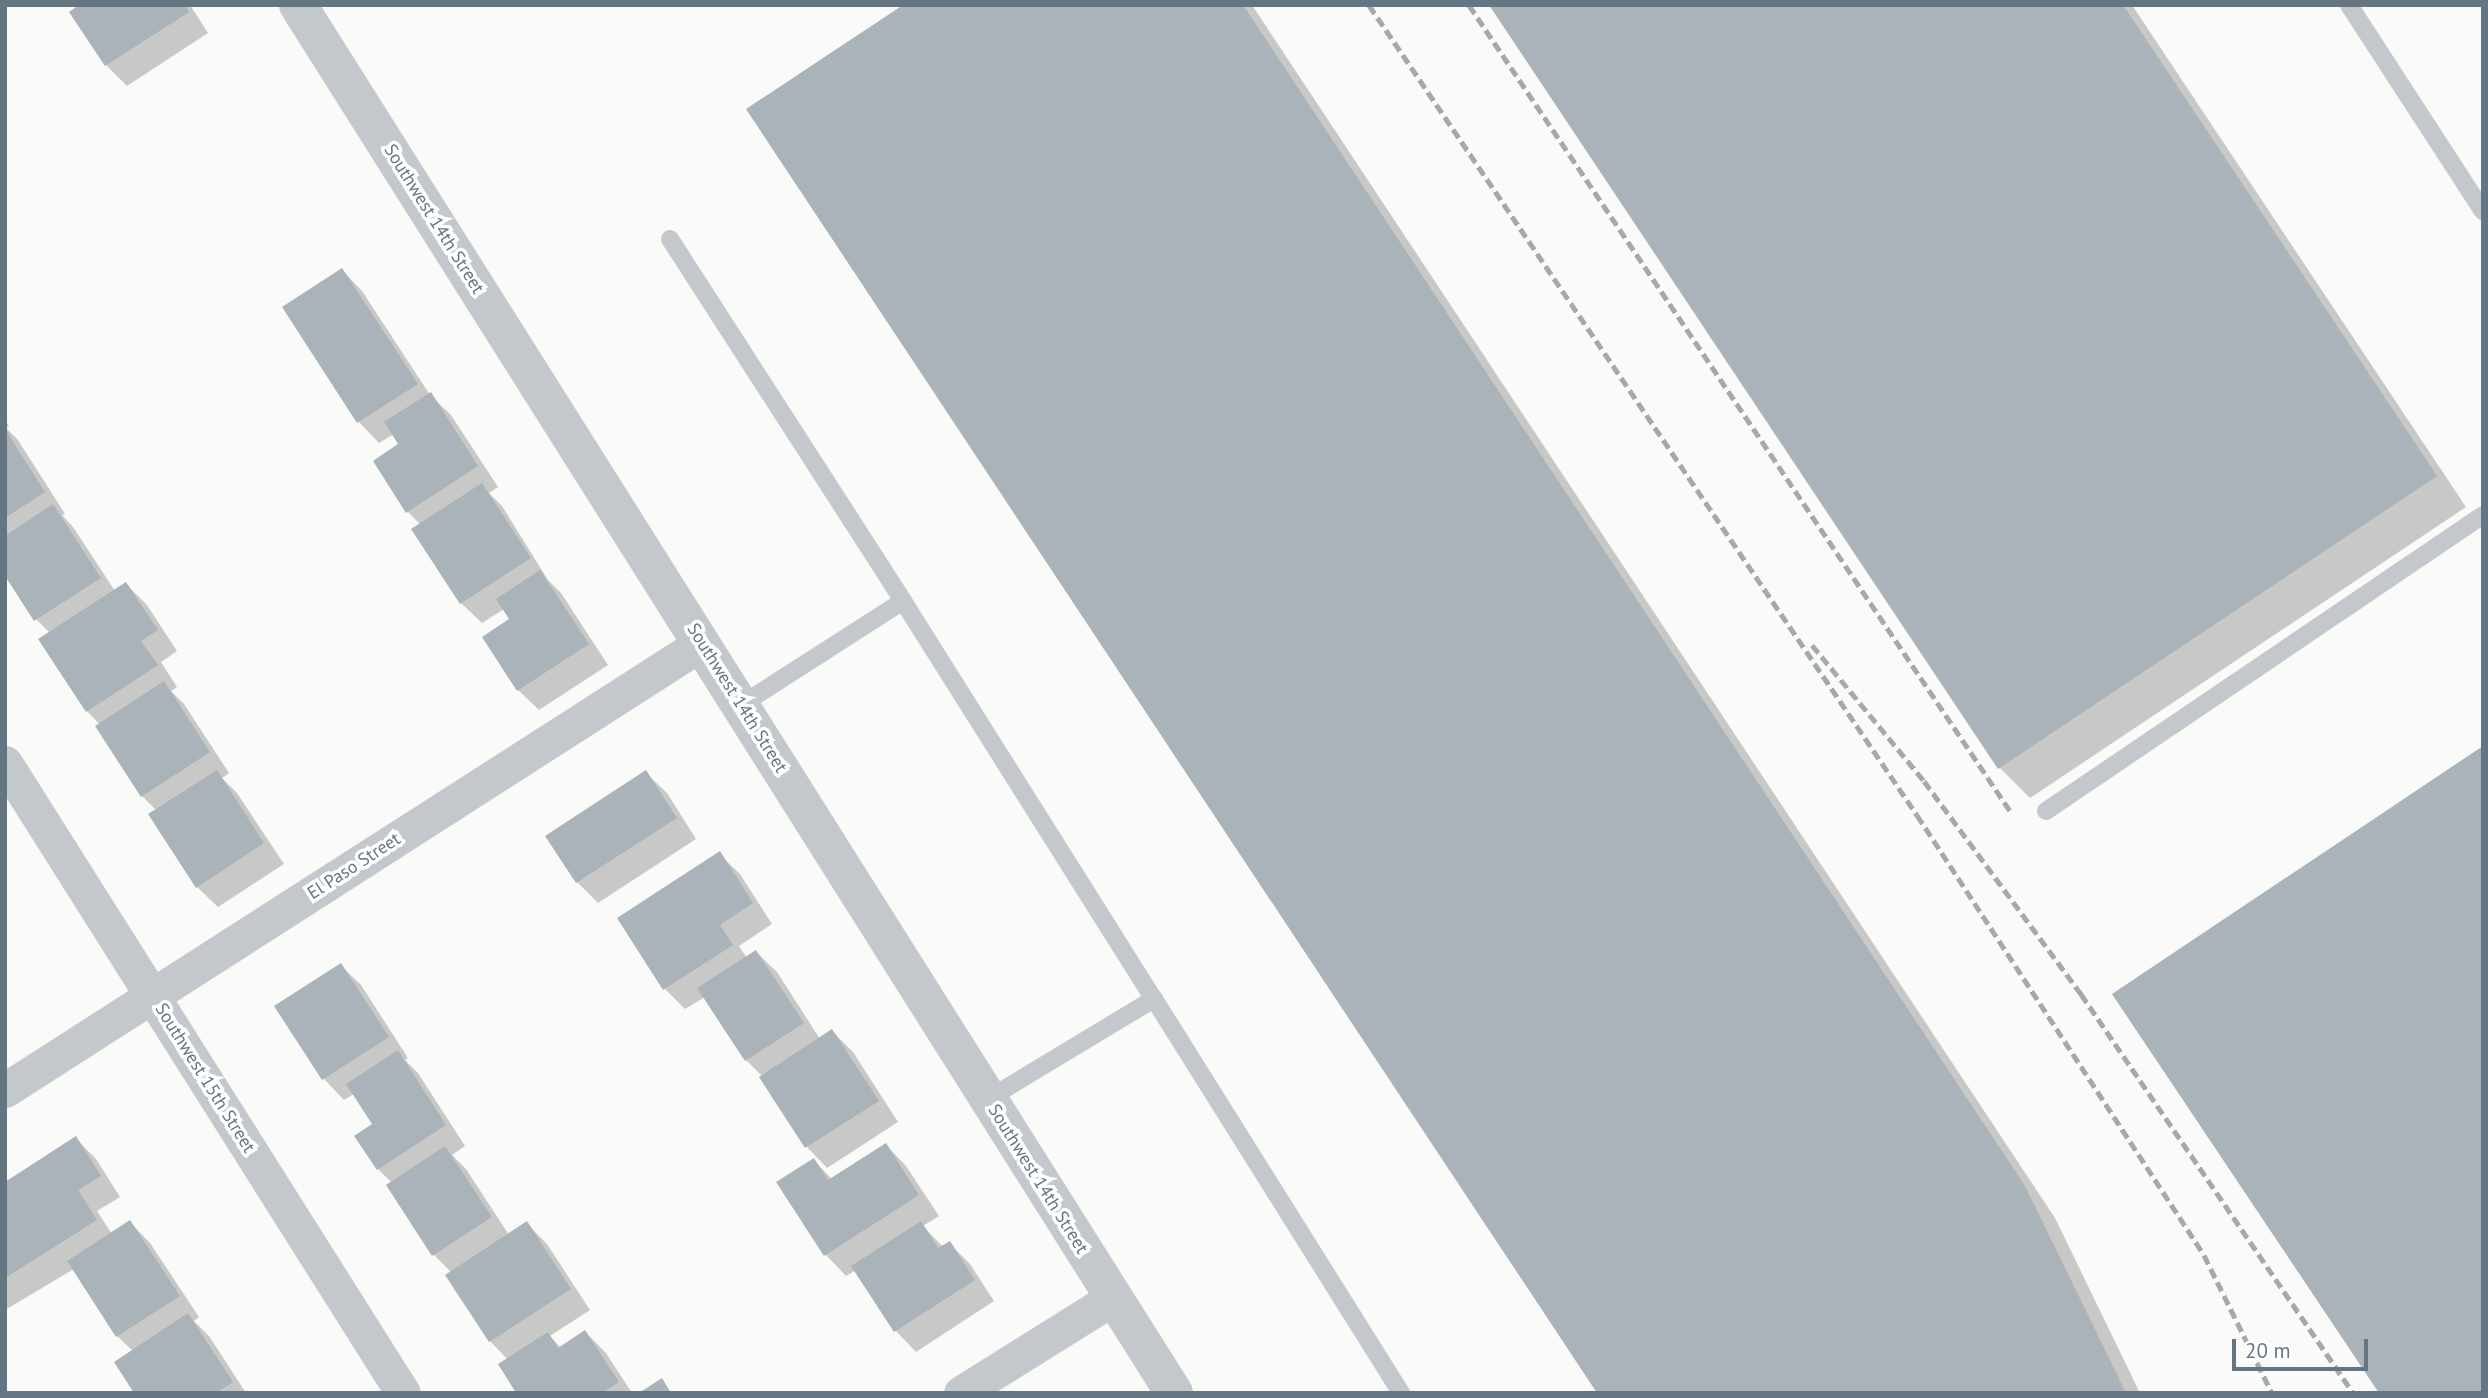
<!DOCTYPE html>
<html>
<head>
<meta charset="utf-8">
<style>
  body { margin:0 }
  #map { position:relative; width:2488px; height:1398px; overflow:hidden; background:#fafaf8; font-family:"PT Sans",sans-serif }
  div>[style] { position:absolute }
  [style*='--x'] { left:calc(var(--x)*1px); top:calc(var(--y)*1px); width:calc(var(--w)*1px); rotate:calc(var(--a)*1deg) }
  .shadow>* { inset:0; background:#0003 }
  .building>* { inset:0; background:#aab3b9 }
  .service>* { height:18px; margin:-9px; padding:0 9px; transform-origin:9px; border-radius:9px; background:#c3c8cc }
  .minor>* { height:35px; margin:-17.5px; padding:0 17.5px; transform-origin:17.5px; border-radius:17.5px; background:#c3c8cc }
  .tertiary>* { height:38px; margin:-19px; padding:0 19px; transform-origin:19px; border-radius:19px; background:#c3c8cc }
  .rail>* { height:5px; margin-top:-2.5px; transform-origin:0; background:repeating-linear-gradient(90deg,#a2aab0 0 10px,transparent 0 15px) }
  span { translate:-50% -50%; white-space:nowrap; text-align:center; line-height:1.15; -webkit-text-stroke:7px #fff; paint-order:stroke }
  .street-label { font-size:18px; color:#657683 }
  .frame { position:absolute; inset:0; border:7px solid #657683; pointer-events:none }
  .scale { position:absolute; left:2232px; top:1339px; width:136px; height:32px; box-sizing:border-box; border:4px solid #657683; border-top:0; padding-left:9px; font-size:21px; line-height:24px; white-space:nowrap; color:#657683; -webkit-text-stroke:5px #fff; paint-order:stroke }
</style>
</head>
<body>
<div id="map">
  <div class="shadow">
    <i style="clip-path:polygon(83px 5px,190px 5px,208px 33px,127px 86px,106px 65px,72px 12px)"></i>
    <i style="clip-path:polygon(906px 5px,1252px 5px,2055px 1218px,2140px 1393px,1599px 1393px)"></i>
    <i style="clip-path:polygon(1491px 5px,2132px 5px,2466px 507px,2030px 798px,2000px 768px)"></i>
    <i style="clip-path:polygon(342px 270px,362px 291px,430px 395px,451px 415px,498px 487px,489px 493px,502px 506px,548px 580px,561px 593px,608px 665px,539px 710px,518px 690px,511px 620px,504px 609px,482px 623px,461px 603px,421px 525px,408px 512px,401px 444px,394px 434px,379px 443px,359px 422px,284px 308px)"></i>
    <i style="clip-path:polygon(5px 420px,9px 426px,6px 428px,18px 440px,65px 514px,62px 515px,73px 527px,115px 591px,126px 584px,147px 605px,177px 651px,161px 662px,177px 687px,171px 691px,184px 704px,229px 773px,222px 778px,237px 793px,284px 864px,218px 907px,197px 887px,157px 811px,142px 796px,100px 725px,87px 711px,50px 633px,36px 619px,5px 572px)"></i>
    <i style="clip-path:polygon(646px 773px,667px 793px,696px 839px,598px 903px,577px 882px)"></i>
    <i style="clip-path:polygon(719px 854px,740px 874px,772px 924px,739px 946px,747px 958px,756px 952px,777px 972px,820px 1039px,832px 1031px,853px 1052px,898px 1122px,827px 1168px,807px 1147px,762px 1076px,746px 1060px,705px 997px,685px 1009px,665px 989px,619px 919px)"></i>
    <i style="clip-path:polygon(340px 965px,361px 985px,408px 1058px,405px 1060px,418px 1073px,465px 1146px,452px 1155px,466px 1169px,509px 1235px,527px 1224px,547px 1244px,590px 1310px,550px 1336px,561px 1348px,585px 1332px,606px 1353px,632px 1393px,518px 1393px,508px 1360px,490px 1341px,452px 1273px,434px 1255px,392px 1183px,378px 1169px,374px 1125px,354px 1094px,344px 1100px,324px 1079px,276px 1006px)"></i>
    <i style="clip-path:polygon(76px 1139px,96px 1159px,120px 1197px,97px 1211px,112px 1234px,130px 1222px,150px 1243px,199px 1317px,194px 1321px,209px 1336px,246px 1393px,136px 1393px,133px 1351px,117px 1336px,74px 1269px,5px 1310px,5px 1184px)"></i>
    <i style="clip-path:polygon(886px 1145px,906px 1166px,939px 1216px,923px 1226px,943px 1247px,949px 1243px,970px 1264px,994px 1301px,916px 1352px,896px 1331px,856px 1270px,846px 1276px,826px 1255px,778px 1182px,813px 1160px,833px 1180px)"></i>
  </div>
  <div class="building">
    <i style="clip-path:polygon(79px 5px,185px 5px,189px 12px,105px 66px,69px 12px)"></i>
    <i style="clip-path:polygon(903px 5px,1243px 5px,2025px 1186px,2126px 1393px,1597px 1393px,746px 109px)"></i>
    <i style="clip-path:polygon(1489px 5px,2123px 5px,2437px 476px,1998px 769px)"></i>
    <i style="clip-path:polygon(342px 268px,418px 384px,357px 423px,282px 307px)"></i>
    <i style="clip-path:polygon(431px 392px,478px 466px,406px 513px,373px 461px,398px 444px,384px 422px)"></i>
    <i style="clip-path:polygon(5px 429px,45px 492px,5px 518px)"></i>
    <i style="clip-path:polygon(482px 483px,531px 558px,460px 604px,411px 529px)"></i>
    <i style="clip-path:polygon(53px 504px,101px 578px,34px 621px,5px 576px,5px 536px)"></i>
    <i style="clip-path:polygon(540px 570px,589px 644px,517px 691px,482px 637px,509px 619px,496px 599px)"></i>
    <i style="clip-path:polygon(126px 582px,158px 630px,141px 641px,158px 665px,86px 712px,38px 639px)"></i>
    <i style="clip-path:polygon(164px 681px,210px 752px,141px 797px,95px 726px)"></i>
    <i style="clip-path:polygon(2483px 746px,2483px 1393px,2379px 1393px,2112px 994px)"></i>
    <i style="clip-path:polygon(217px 770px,264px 843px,196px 888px,148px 814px)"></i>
    <i style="clip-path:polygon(646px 770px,677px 818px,576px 883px,545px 836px)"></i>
    <i style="clip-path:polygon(720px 851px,753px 903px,720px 925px,733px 945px,663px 990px,617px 918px)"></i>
    <i style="clip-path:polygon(756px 950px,804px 1023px,745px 1061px,697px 988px)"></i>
    <i style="clip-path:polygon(341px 963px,389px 1037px,322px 1080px,274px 1006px)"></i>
    <i style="clip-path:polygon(832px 1029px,879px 1101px,805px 1148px,759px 1077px)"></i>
    <i style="clip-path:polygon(398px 1050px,446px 1125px,377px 1170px,354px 1136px,372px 1124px,346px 1084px)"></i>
    <i style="clip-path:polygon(76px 1136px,101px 1176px,78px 1190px,97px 1220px,5px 1278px,5px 1182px)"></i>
    <i style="clip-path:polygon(886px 1143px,919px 1195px,824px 1256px,776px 1182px,814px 1158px,828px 1180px)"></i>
    <i style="clip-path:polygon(445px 1146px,492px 1217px,432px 1256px,386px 1185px)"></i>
    <i style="clip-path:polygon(130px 1220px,180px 1296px,116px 1337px,67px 1261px)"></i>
    <i style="clip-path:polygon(527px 1221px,571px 1289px,489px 1342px,445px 1275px)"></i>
    <i style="clip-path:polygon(921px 1221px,938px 1248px,950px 1241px,975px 1280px,894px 1332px,851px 1266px)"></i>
    <i style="clip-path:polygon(188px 1313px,233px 1382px,216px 1393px,134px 1393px,114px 1362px)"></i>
    <i style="clip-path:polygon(585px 1330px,619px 1382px,602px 1393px,516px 1393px,498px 1364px,548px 1332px,558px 1348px)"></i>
    <i style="clip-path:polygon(662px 1378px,671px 1393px,639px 1393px)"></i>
  </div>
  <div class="service">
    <i style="--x:2349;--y:5;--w:246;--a:57"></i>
    <i style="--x:670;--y:239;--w:431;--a:57.2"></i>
    <i style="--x:903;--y:601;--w:193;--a:147.3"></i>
    <i style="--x:903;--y:601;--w:471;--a:57.8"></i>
    <i style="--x:2046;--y:811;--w:528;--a:-34.11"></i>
    <i style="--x:988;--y:1099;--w:194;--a:-31.1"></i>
    <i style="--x:1154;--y:999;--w:465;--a:57.9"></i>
  </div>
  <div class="minor">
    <i style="--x:5;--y:763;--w:745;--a:57.72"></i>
    <i style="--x:5;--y:1090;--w:828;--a:-32.67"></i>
    <i style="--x:961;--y:1393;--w:179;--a:-32"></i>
  </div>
  <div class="tertiary">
    <i style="--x:298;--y:5;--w:1641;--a:57.74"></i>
  </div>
  <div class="rail">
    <i style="--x:1369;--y:5;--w:978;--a:55.92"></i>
    <i style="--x:1917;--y:815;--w:525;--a:56.88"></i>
    <i style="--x:2204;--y:1255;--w:154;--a:63.8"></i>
    <i style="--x:1469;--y:5;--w:971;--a:56.13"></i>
    <i style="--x:1812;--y:645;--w:176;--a:50.5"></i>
    <i style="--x:1924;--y:781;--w:265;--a:53.6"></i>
    <i style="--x:2081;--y:994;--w:483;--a:55.7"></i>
  </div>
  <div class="street-label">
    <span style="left:434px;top:219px;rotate:58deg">Southwest 14th Street</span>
    <span style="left:737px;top:698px;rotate:58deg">Southwest 14th Street</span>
    <span style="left:354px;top:866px;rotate:-33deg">El Paso Street</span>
    <span style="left:205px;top:1078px;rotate:58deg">Southwest 15th Street</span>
    <span style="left:1038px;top:1179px;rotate:58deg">Southwest 14th Street</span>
  </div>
  <div class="frame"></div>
  <div class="scale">20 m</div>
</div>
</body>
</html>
